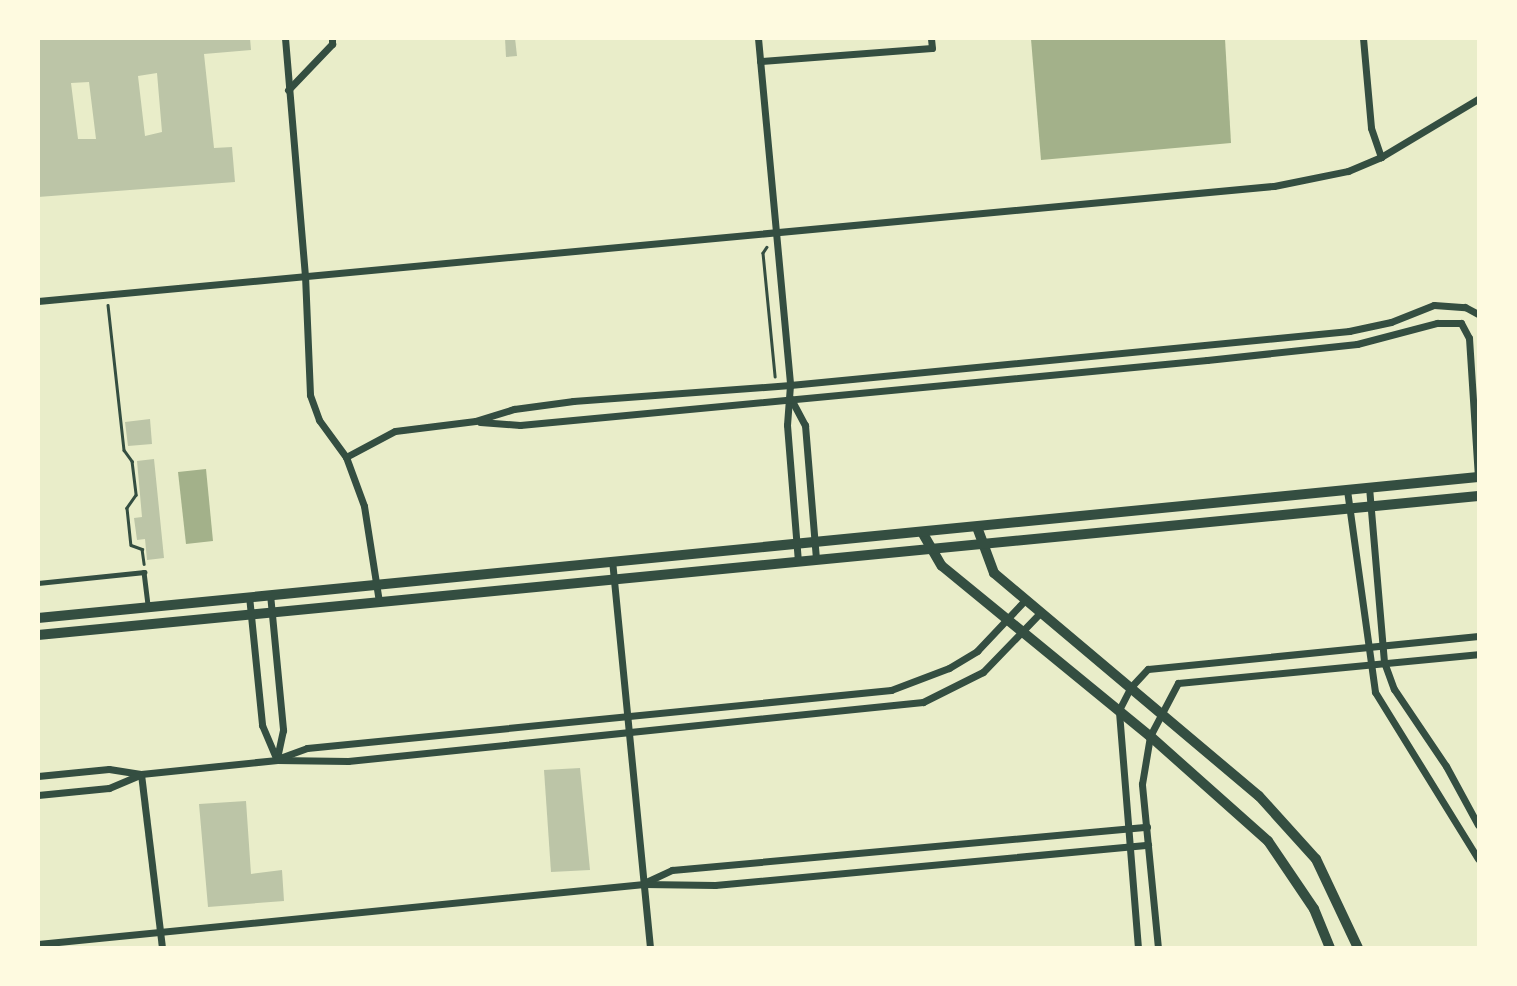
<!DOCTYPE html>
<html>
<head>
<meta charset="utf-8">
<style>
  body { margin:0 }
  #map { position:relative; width:1517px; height:986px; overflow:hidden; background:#e9edc9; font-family:"PT Sans Narrow",sans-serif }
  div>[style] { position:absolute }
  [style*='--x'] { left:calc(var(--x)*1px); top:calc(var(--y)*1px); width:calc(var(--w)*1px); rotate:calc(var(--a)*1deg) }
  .water>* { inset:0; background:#a3b18a }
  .building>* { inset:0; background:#bcc5a7 }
  .path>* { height:2.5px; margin:-1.25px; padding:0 1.25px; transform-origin:1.25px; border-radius:1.25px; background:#344e41 }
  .service>* { height:4.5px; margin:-2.25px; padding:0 2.25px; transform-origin:2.25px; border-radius:2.25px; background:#344e41 }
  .minor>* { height:7px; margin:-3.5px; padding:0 3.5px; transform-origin:3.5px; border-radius:3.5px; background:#344e41 }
  .tertiary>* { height:10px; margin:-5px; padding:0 5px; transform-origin:5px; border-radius:5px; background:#344e41 }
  span { translate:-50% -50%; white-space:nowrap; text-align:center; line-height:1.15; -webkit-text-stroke:5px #fefae0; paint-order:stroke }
  .frame { position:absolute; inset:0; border:40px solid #fefae0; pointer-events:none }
</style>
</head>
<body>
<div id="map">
  <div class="water">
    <i style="clip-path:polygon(1031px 39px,1225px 39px,1231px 143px,1041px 160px)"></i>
    <i style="clip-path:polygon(206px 469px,213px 541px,186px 544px,178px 472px)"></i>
  </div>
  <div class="building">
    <i style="clip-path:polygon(evenodd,38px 38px,250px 38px,251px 50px,204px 54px,214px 148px,232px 147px,235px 182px,38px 197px,38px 38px,157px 73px,162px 132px,145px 136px,138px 76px,157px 73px,38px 38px,89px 82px,96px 139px,78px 139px,71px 83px,89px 82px)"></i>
    <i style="clip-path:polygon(505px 38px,515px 38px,517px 56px,506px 57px)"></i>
    <i style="clip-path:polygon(150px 419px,152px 444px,128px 446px,125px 422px)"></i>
    <i style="clip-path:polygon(154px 459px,164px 558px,147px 560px,145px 539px,137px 540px,134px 518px,142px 517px,137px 461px)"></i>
    <i style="clip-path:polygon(580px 768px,590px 870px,551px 872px,544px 770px)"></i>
    <i style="clip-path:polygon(246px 801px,251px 874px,282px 870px,284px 901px,208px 907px,199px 804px)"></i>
  </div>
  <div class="path">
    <i style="--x:767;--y:247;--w:7;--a:124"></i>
    <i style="--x:763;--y:253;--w:124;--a:84.4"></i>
    <i style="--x:108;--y:305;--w:146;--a:83.7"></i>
    <i style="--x:124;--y:450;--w:14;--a:54"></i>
    <i style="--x:132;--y:461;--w:34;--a:83"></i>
    <i style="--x:136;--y:495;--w:16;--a:125"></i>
    <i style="--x:127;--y:508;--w:37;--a:84"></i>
    <i style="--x:131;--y:545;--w:12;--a:20"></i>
    <i style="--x:142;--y:549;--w:15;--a:82"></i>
  </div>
  <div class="service">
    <i style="--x:38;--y:583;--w:107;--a:-5.9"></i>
    <i style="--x:144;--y:572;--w:34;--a:83"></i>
  </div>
  <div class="minor">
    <i style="--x:285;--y:38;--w:238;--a:85.2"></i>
    <i style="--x:305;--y:275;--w:120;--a:87.6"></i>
    <i style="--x:310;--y:395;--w:27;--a:70"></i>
    <i style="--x:319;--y:420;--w:46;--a:53.9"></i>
    <i style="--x:346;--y:457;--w:52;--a:69.8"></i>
    <i style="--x:364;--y:506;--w:97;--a:81.1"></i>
    <i style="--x:758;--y:38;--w:348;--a:84.7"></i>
    <i style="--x:790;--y:385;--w:40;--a:94.3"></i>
    <i style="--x:787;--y:425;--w:137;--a:85.4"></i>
    <i style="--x:1363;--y:38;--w:90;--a:84.9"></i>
    <i style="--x:1371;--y:128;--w:31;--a:71"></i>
    <i style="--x:760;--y:61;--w:172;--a:-4.3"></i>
    <i style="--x:932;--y:48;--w:10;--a:-96"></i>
    <i style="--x:288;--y:90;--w:64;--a:-46.3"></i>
    <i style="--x:332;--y:44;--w:6;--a:-90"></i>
    <i style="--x:38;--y:301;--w:1241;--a:-5.32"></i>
    <i style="--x:1274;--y:186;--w:76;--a:-11.5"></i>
    <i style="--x:1348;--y:171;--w:36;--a:-23"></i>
    <i style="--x:1381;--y:157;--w:113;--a:-30.9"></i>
    <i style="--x:791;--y:399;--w:30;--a:62"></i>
    <i style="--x:805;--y:425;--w:135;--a:85.3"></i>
    <i style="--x:480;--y:422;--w:40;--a:4.3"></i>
    <i style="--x:520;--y:425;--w:690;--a:-5.4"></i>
    <i style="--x:1207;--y:360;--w:151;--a:-6.1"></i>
    <i style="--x:1357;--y:344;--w:83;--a:-14.7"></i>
    <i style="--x:1437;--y:323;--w:24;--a:0"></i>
    <i style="--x:1461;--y:323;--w:17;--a:62"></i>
    <i style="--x:1469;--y:338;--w:138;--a:86.3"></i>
    <i style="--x:346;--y:457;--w:55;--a:-28"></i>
    <i style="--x:395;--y:431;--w:81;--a:-7.1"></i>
    <i style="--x:475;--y:421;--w:41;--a:-17.1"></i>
    <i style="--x:514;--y:409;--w:60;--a:-7.7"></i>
    <i style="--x:573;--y:401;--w:218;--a:-4.2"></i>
    <i style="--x:790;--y:385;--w:562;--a:-5.52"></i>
    <i style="--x:1349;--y:331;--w:43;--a:-12.1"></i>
    <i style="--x:1391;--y:322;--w:46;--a:-21.6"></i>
    <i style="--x:1434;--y:305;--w:31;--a:4"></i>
    <i style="--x:1465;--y:307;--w:15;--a:28"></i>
    <i style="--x:1369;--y:487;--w:176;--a:85.1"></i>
    <i style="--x:1384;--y:662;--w:29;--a:70"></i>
    <i style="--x:1394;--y:689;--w:93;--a:56"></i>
    <i style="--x:1446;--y:766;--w:67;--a:61.5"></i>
    <i style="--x:1347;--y:490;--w:204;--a:82.1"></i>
    <i style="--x:1375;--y:692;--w:196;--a:58.3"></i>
    <i style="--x:612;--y:560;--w:390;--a:84.4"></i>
    <i style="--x:270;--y:594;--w:137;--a:84.5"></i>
    <i style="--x:283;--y:730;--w:30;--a:102"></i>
    <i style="--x:249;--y:596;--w:130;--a:84.2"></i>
    <i style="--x:262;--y:725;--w:38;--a:67"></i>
    <i style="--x:277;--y:759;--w:32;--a:-20"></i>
    <i style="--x:307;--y:748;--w:587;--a:-5.67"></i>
    <i style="--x:891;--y:690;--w:62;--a:-20.8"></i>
    <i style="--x:949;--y:668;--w:33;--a:-31"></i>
    <i style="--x:977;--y:651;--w:70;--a:-46.7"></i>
    <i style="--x:141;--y:774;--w:175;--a:83.1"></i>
    <i style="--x:38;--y:776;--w:71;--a:-5.6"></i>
    <i style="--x:109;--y:769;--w:32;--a:9"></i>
    <i style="--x:141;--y:774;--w:137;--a:-5.9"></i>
    <i style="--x:277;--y:760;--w:71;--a:0.8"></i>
    <i style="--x:348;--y:761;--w:578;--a:-5.86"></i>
    <i style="--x:923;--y:702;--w:67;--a:-26.6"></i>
    <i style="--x:983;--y:672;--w:82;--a:-46"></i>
    <i style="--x:38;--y:795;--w:71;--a:-5.6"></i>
    <i style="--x:109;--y:788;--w:34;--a:-23"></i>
    <i style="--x:644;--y:883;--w:31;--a:-25"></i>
    <i style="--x:672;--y:870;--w:477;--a:-5.2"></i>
    <i style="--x:38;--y:944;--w:609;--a:-5.65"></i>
    <i style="--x:644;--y:884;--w:71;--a:0.8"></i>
    <i style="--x:715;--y:885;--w:435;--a:-5.3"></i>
    <i style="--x:1138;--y:948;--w:239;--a:-94.6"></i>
    <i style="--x:1119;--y:710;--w:25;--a:-63"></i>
    <i style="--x:1130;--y:688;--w:26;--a:-47"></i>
    <i style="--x:1148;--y:669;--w:332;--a:-5.7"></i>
    <i style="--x:1158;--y:948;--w:165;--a:-95.6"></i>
    <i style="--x:1142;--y:784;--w:49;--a:-80.5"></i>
    <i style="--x:1150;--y:736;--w:60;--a:-62.2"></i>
    <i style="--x:1178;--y:683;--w:301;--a:-5.5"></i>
  </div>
  <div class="tertiary">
    <i style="--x:977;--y:527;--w:49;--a:69.7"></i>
    <i style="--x:994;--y:573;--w:346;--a:40.1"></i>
    <i style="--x:1259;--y:796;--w:85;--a:47.9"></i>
    <i style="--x:1316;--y:859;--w:98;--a:64.7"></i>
    <i style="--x:922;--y:532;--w:39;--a:60"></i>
    <i style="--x:942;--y:566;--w:269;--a:39.3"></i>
    <i style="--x:1150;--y:736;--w:158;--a:41.7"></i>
    <i style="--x:1268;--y:841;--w:82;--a:55.9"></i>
    <i style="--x:1314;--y:909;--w:42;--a:67.7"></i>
    <i style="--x:38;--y:618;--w:1447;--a:-5.59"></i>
    <i style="--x:38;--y:635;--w:1447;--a:-5.51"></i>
  </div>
  <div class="frame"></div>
</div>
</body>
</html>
